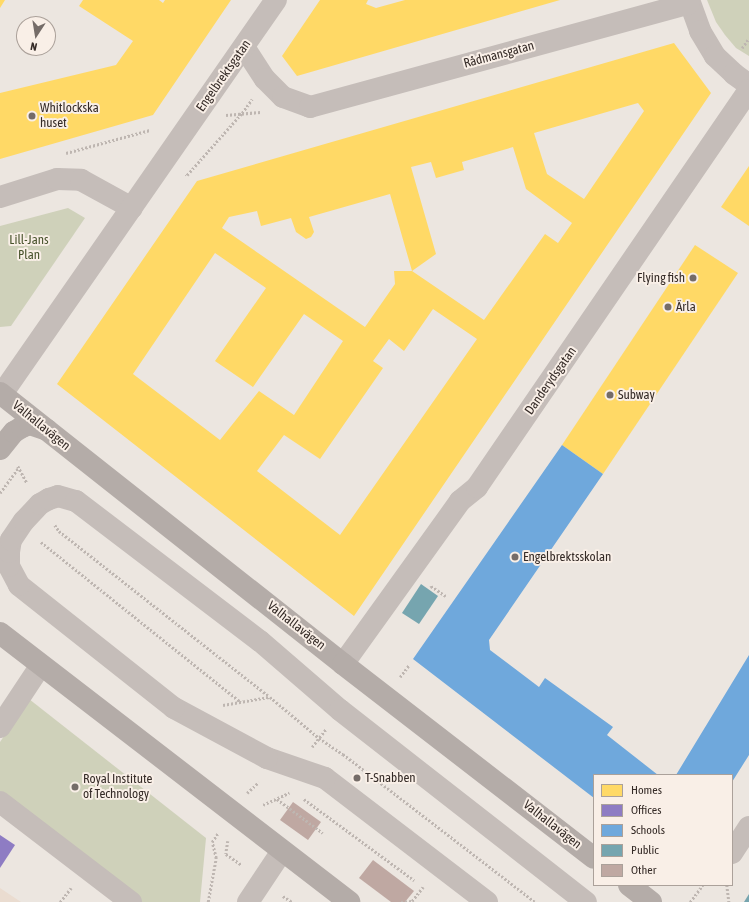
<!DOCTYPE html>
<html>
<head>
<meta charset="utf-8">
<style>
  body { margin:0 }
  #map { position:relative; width:749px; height:902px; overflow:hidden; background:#ece6e0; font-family:"Asap Condensed",sans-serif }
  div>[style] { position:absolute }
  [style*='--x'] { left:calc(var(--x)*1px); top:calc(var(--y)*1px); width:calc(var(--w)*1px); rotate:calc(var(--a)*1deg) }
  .green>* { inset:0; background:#cfd1ba }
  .plaza>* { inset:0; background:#eadcd0 }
  .homes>* { inset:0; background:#ffd966 }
  .offices>* { inset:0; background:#8e7cc3 }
  .schools>* { inset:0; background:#6fa8dc }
  .public>* { inset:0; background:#76a5af }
  .building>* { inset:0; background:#bfa8a2 }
  .path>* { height:2.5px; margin-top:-1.25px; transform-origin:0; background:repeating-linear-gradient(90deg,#beb6b1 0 2px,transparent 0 4px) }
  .minor>* { height:22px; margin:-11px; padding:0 11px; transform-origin:11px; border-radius:11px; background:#c5bdb9 }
  .major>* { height:22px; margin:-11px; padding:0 11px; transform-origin:11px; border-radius:11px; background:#b4aca8 }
  .dots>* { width:11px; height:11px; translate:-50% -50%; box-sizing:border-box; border:2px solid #f9efe7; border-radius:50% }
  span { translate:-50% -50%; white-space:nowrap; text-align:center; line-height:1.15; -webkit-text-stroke:4px #f9efe7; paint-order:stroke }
  .street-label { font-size:13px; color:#352b27 }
  .poi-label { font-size:13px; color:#352b27 }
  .left { translate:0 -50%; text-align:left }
  .right { translate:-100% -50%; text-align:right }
  .park-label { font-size:13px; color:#48532c }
  .legend { position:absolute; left:593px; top:774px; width:140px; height:112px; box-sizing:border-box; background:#f9efe7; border:1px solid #aba19a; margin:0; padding:5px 7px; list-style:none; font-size:12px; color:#352b27 }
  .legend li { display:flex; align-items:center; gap:8px; height:20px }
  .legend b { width:20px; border:1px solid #aba19a }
  .north { position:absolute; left:16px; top:16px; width:40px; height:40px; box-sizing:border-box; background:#f9efe7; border:1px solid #aba19a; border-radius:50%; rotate:192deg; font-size:11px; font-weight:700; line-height:16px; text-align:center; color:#352b27 }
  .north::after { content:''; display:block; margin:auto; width:14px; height:18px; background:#756c68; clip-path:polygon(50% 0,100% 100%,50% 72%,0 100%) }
</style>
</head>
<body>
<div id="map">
  <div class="green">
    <i style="clip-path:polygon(707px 0,749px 0,749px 56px,736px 48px,725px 35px,716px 22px)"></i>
    <i style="clip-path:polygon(68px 208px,85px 218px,11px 326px,0 327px,0 226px)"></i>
    <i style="clip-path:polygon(29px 699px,206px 838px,200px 902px,141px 902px,0 791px,0 742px)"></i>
  </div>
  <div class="plaza">
    <i style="clip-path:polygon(0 888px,21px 902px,0 902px)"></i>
  </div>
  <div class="homes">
    <i style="clip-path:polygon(0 0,5px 0,0 8px)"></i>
    <i style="clip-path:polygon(83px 0,159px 0,163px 3px,165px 0,231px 0,153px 115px,0 159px,0 93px,116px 65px,133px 41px,79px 6px)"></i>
    <i style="clip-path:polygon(320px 0,368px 0,366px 4px,376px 8px,405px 0,560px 0,297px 76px,282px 56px)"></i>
    <i style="clip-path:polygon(evenodd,674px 43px,711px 93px,354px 616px,57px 384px,197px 181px,674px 43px,638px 103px,644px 111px,584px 199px,547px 174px,534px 133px,638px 103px,674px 43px,513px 147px,526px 189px,572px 223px,558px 243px,545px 234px,484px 320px,412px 271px,436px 254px,411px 167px,431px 162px,436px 178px,464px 170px,462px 162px,513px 147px,674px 43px,390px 194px,412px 271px,394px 271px,395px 284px,365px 327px,222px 228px,229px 217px,257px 211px,261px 226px,291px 218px,296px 232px,306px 239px,311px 237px,314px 232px,309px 217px,390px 194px,674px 43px,215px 253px,266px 288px,215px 361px,253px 387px,304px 314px,343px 341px,294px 415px,259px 391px,220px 440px,133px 374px,215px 253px,674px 43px,433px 309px,477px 339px,340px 535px,257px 471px,284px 435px,320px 459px,383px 368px,373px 361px,389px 339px,404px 351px,433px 309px)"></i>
    <i style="clip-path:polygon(749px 166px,749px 226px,721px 207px)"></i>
    <i style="clip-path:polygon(695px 245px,738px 273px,603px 474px,562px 445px)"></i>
  </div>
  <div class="offices">
    <i style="clip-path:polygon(0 835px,15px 845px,0 868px)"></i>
  </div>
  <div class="schools">
    <i style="clip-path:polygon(562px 445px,603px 474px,489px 640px,490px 650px,539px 687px,545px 678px,613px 727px,607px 735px,658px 775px,594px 775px,594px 798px,413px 659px)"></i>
    <i style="clip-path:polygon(749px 655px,749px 755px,732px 782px,732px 775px,676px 775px)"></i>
  </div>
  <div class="public">
    <i style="clip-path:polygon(421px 584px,438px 596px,419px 624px,402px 613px)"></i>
    <i style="clip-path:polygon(749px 894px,749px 902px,744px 902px)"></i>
  </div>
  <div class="building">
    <i style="clip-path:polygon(293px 802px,321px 822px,308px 840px,280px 820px)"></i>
    <i style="clip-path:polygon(373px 860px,414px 891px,405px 902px,391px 902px,359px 878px)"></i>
  </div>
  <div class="path">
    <i style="--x:742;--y:48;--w:12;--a:-55"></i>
    <i style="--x:226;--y:115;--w:35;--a:-5"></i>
    <i style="--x:66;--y:153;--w:87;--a:-15.3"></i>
    <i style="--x:186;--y:174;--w:1;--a:45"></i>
    <i style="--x:187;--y:175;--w:83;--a:-48.4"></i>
    <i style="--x:242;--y:113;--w:17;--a:-54"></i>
    <i style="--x:18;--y:466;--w:19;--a:62"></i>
    <i style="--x:0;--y:493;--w:32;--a:-54"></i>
    <i style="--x:55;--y:525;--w:7;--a:56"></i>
    <i style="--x:59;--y:531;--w:268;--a:38.2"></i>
    <i style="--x:270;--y:697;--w:64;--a:39.9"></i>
    <i style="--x:319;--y:738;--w:29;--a:34"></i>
    <i style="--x:343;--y:754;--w:242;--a:37.6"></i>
    <i style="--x:41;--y:542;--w:256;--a:38.7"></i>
    <i style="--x:431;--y:587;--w:1;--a:-90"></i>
    <i style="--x:431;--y:586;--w:18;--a:34"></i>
    <i style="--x:400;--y:677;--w:15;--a:-53"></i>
    <i style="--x:223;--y:705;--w:47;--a:-9.9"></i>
    <i style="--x:312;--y:747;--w:23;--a:-52"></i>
    <i style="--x:247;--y:793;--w:16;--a:-43"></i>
    <i style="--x:277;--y:799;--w:57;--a:36.5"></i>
    <i style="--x:304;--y:799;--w:137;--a:36.4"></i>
    <i style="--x:263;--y:805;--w:29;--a:-25"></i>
    <i style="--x:228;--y:841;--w:13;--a:99"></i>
    <i style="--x:226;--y:854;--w:19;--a:35"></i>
    <i style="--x:727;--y:885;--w:17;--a:83"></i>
    <i style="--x:283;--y:896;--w:11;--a:34"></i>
    <i style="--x:60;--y:902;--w:18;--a:-52"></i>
    <i style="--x:208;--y:902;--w:45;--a:-79.7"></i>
    <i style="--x:216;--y:858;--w:16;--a:-104"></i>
    <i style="--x:212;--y:842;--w:11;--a:-56"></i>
    <i style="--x:401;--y:902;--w:11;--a:-5"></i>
    <i style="--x:412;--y:901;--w:18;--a:-52"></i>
    <i style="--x:690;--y:902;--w:21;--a:-53"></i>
  </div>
  <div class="minor">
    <i style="--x:689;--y:0;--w:33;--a:70"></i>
    <i style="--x:700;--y:31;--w:29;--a:59"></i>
    <i style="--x:715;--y:56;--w:26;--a:43"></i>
    <i style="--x:734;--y:74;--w:19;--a:36"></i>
    <i style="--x:244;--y:47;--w:38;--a:57"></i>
    <i style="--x:265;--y:79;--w:25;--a:45"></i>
    <i style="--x:283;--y:97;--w:29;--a:20"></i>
    <i style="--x:310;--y:107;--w:393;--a:-15.3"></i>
    <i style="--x:0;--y:197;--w:60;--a:-17.5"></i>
    <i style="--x:57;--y:179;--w:24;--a:2"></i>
    <i style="--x:81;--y:180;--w:58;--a:28.8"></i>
    <i style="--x:2;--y:394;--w:480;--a:-55.2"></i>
    <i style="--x:343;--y:664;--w:201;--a:-54.3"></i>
    <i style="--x:460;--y:501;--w:22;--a:-39"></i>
    <i style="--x:477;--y:487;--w:481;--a:-55.6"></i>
    <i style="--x:0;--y:727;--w:74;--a:-56.5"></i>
    <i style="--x:0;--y:802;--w:165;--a:37.4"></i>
    <i style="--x:732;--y:853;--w:31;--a:-57"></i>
    <i style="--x:248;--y:902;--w:61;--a:-56.3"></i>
    <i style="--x:487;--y:902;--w:204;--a:-142.6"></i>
    <i style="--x:325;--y:778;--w:61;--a:-161"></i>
    <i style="--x:267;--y:758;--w:106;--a:-151.7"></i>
    <i style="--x:174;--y:708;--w:198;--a:-141.6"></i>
    <i style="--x:19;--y:585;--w:21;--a:-118"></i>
    <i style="--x:9;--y:566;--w:14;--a:-90"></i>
    <i style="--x:9;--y:552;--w:12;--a:-81"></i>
    <i style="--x:11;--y:540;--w:23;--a:-56"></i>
    <i style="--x:24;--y:521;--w:23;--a:-47"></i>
    <i style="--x:40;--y:504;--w:10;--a:-29"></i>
    <i style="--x:49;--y:499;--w:9;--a:-18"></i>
    <i style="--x:58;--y:496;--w:19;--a:16"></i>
    <i style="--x:76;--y:501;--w:231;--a:37.3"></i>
    <i style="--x:260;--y:641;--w:106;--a:40.8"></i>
    <i style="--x:340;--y:710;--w:312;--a:38"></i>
  </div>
  <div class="major">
    <i style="--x:0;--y:393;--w:437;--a:38.3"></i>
    <i style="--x:343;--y:664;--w:317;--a:37.7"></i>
    <i style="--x:0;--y:449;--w:22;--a:-51"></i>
    <i style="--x:14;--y:432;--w:9;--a:-32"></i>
    <i style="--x:22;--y:427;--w:9;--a:-21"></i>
    <i style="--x:30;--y:424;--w:18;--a:19"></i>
    <i style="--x:0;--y:633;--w:441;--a:37.6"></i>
    <i style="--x:629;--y:885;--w:28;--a:38"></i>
  </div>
  <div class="dots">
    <i style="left:32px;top:116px;background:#756c68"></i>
    <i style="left:693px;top:278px;background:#756c68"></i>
    <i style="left:668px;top:307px;background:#756c68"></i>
    <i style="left:610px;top:395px;background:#756c68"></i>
    <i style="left:515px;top:557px;background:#756c68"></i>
    <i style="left:357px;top:778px;background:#756c68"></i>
    <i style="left:75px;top:787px;background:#756c68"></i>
  </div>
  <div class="street-label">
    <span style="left:499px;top:55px;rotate:-15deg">Rådmansgatan</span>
    <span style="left:224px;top:76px;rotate:-55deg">Engelbrektsgatan</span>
    <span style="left:551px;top:381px;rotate:-55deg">Danderydsgatan</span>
    <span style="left:41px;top:426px;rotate:39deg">Valhallavägen</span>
    <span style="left:296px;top:626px;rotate:38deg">Valhallavägen</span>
    <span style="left:552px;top:825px;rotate:38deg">Valhallavägen</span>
  </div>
  <div class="poi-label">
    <span class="left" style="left:40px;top:116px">Whitlockska<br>huset</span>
    <span class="right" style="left:685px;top:278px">Flying fish</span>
    <span class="left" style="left:676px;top:307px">Ärla</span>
    <span class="left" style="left:618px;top:395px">Subway</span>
    <span class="left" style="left:523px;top:557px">Engelbrektsskolan</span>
    <span class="left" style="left:365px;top:778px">T-Snabben</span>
    <span class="left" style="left:83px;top:787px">Royal Institute<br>of Technology</span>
  </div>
  <div class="park-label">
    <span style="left:29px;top:248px">Lill-Jans<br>Plan</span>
  </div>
  <ul class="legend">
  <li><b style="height:11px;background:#ffd966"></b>Homes</li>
  <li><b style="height:11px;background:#8e7cc3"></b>Offices</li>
  <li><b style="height:11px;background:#6fa8dc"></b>Schools</li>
  <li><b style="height:11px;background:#76a5af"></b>Public</li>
  <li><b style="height:11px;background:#bfa8a2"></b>Other</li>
  </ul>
  <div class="north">N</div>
</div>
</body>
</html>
